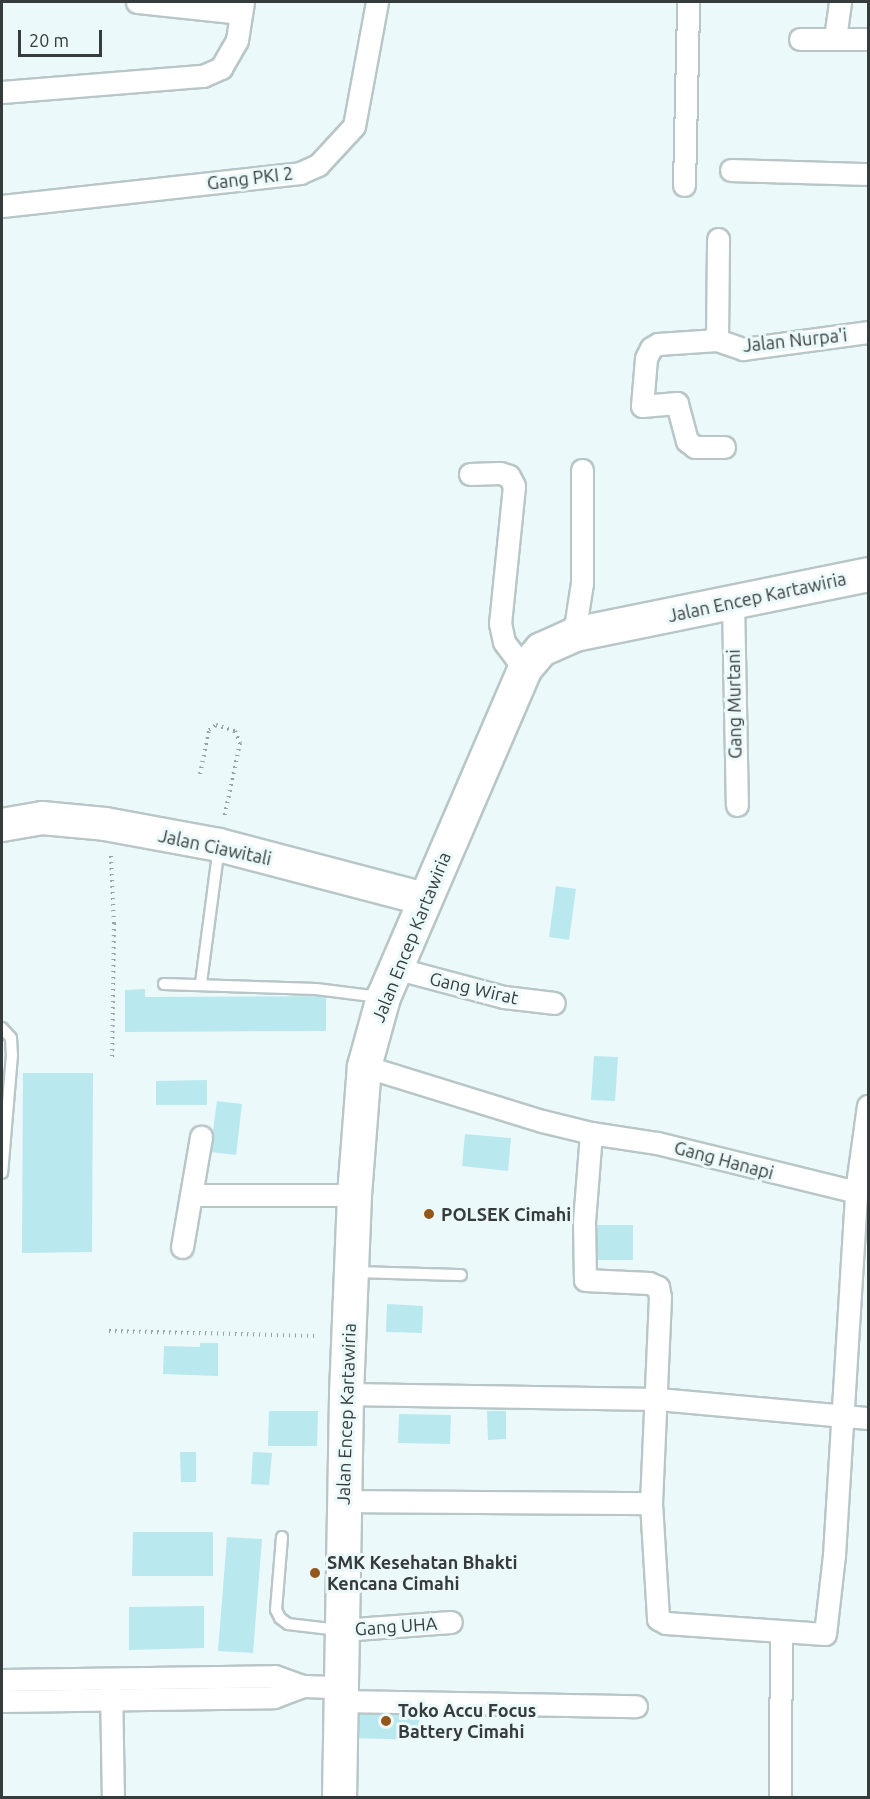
<!DOCTYPE html>
<html>
<head>
<meta charset="utf-8">
<style>
  body { margin:0 }
  #map { position:relative; width:870px; height:1799px; overflow:hidden; background:#ecf9fb; font-family:Ubuntu,sans-serif }
  div>[style] { position:absolute }
  [style*='--x'] { left:calc(var(--x)*1px); top:calc(var(--y)*1px); width:calc(var(--w)*1px); rotate:calc(var(--a)*1deg) }
  .building>* { inset:0; background:#b9e8ef }
  .path>* { height:4px; margin-top:-2px; transform-origin:0; background:repeating-linear-gradient(90deg,#99a2a3 0 1.5px,transparent 0 6px) }
  .roads { filter:drop-shadow(2px 0 #b9c6c7) drop-shadow(-2px 0 #b9c6c7) drop-shadow(0 2px #b9c6c7) drop-shadow(0 -2px #b9c6c7) }
  .lane>* { height:10px; margin:-5px; padding:0 5px; transform-origin:5px; border-radius:5px; background:#fff }
  .street>* { height:21px; margin:-10.5px; padding:0 10.5px; transform-origin:10.5px; border-radius:10.5px; background:#fff }
  .secondary>* { height:32px; margin:-16px; padding:0 16px; transform-origin:16px; border-radius:16px; background:#fff }
  .primary>* { height:33px; margin:-16.5px; padding:0 16.5px; transform-origin:16.5px; border-radius:16.5px; background:#fff }
  .dots>* { width:16px; height:16px; translate:-50% -50%; box-sizing:border-box; border:3px solid #ecf9fb; border-radius:50% }
  span { translate:-50% -50%; white-space:nowrap; text-align:center; line-height:1.15; -webkit-text-stroke:6px #ecf9fb; paint-order:stroke }
  .street-label { font-size:18px; color:#363b3b }
  .poi-label { font-size:18px; color:#363b3b; font-weight:700 }
  .left { translate:0 -50%; text-align:left }
  .frame { position:absolute; inset:0; border:3px solid #363b3b; pointer-events:none }
  .scale { position:absolute; left:18px; top:30px; width:84px; height:27px; box-sizing:border-box; border:3px solid #363b3b; border-top:0; padding-left:8px; font-size:18px; line-height:21px; white-space:nowrap; color:#363b3b; -webkit-text-stroke:4px #ecf9fb; paint-order:stroke }
</style>
</head>
<body>
<div id="map">
  <div class="building">
    <i style="clip-path:polygon(556px 886px,576px 889px,569px 940px,549px 937px)"></i>
    <i style="clip-path:polygon(145px 989px,145px 997px,326px 996px,326px 1031px,125px 1032px,125px 990px)"></i>
    <i style="clip-path:polygon(594px 1056px,618px 1057px,615px 1101px,591px 1100px)"></i>
    <i style="clip-path:polygon(23px 1073px,93px 1073px,92px 1252px,22px 1253px)"></i>
    <i style="clip-path:polygon(207px 1080px,207px 1105px,156px 1105px,156px 1081px)"></i>
    <i style="clip-path:polygon(217px 1101px,242px 1104px,236px 1155px,210px 1152px)"></i>
    <i style="clip-path:polygon(465px 1134px,511px 1138px,508px 1171px,462px 1166px)"></i>
    <i style="clip-path:polygon(590px 1225px,633px 1225px,633px 1260px,590px 1260px)"></i>
    <i style="clip-path:polygon(387px 1304px,423px 1306px,422px 1333px,386px 1332px)"></i>
    <i style="clip-path:polygon(200px 1343px,218px 1343px,218px 1376px,163px 1374px,164px 1346px,200px 1347px)"></i>
    <i style="clip-path:polygon(269px 1411px,318px 1411px,317px 1446px,268px 1446px)"></i>
    <i style="clip-path:polygon(487px 1411px,506px 1411px,506px 1439px,488px 1440px)"></i>
    <i style="clip-path:polygon(399px 1414px,451px 1415px,450px 1444px,398px 1443px)"></i>
    <i style="clip-path:polygon(180px 1452px,196px 1452px,196px 1482px,181px 1482px)"></i>
    <i style="clip-path:polygon(253px 1452px,272px 1453px,269px 1485px,251px 1484px)"></i>
    <i style="clip-path:polygon(133px 1532px,213px 1532px,213px 1576px,132px 1576px)"></i>
    <i style="clip-path:polygon(227px 1537px,262px 1539px,253px 1653px,218px 1651px)"></i>
    <i style="clip-path:polygon(204px 1606px,204px 1648px,129px 1650px,129px 1607px)"></i>
    <i style="clip-path:polygon(355px 1703px,420px 1704px,418px 1740px,352px 1738px)"></i>
  </div>
  <div class="path">
    <i style="--x:200;--y:774;--w:45;--a:-78.4"></i>
    <i style="--x:209;--y:730;--w:9;--a:-36"></i>
    <i style="--x:216;--y:725;--w:20;--a:18"></i>
    <i style="--x:235;--y:731;--w:13;--a:67"></i>
    <i style="--x:240;--y:743;--w:77;--a:102"></i>
    <i style="--x:111;--y:856;--w:67;--a:87.4"></i>
    <i style="--x:114;--y:923;--w:137;--a:90.8"></i>
    <i style="--x:109;--y:1331;--w:209;--a:1.4"></i>
  </div>
  <div class="roads">
    <div class="lane">
      <i style="--x:201;--y:983;--w:137;--a:-82.5"></i>
      <i style="--x:164;--y:984;--w:152;--a:1.9"></i>
      <i style="--x:316;--y:989;--w:64;--a:7.2"></i>
      <i style="--x:2;--y:1028;--w:13;--a:48"></i>
      <i style="--x:11;--y:1038;--w:17;--a:87"></i>
      <i style="--x:12;--y:1055;--w:118;--a:94.8"></i>
      <i style="--x:353;--y:1272;--w:108;--a:1.6"></i>
      <i style="--x:282;--y:1537;--w:73;--a:94.7"></i>
      <i style="--x:276;--y:1610;--w:9;--a:63"></i>
      <i style="--x:280;--y:1618;--w:10;--a:37"></i>
      <i style="--x:288;--y:1624;--w:51;--a:6.7"></i>
    </div>
    <div class="street">
      <i style="--x:137;--y:2;--w:104;--a:6.1"></i>
      <i style="--x:835;--y:38;--w:36;--a:-82"></i>
      <i style="--x:800;--y:39;--w:68;--a:0"></i>
      <i style="--x:2;--y:92;--w:202;--a:-4.6"></i>
      <i style="--x:203;--y:76;--w:20;--a:-24"></i>
      <i style="--x:221;--y:68;--w:32;--a:-60"></i>
      <i style="--x:237;--y:40;--w:38;--a:-81"></i>
      <i style="--x:731;--y:170;--w:137;--a:1.7"></i>
      <i style="--x:684;--y:185;--w:183;--a:-88.7"></i>
      <i style="--x:2;--y:206;--w:300;--a:-6.3"></i>
      <i style="--x:300;--y:173;--w:20;--a:-24"></i>
      <i style="--x:318;--y:165;--w:53;--a:-47.3"></i>
      <i style="--x:354;--y:126;--w:126;--a:-79.5"></i>
      <i style="--x:717;--y:340;--w:101;--a:-89.4"></i>
      <i style="--x:724;--y:447;--w:29;--a:180"></i>
      <i style="--x:695;--y:447;--w:10;--a:-143"></i>
      <i style="--x:687;--y:441;--w:39;--a:-105"></i>
      <i style="--x:677;--y:403;--w:35;--a:175"></i>
      <i style="--x:642;--y:406;--w:48;--a:-85.2"></i>
      <i style="--x:646;--y:358;--w:11;--a:-63"></i>
      <i style="--x:651;--y:348;--w:8;--a:-30"></i>
      <i style="--x:658;--y:344;--w:59;--a:-3.9"></i>
      <i style="--x:717;--y:340;--w:28;--a:19"></i>
      <i style="--x:743;--y:349;--w:126;--a:-7.7"></i>
      <i style="--x:470;--y:474;--w:30;--a:-2"></i>
      <i style="--x:500;--y:473;--w:9;--a:18"></i>
      <i style="--x:509;--y:476;--w:11;--a:63"></i>
      <i style="--x:514;--y:486;--w:138;--a:95.8"></i>
      <i style="--x:500;--y:623;--w:19;--a:78"></i>
      <i style="--x:504;--y:642;--w:34;--a:53"></i>
      <i style="--x:733;--y:602;--w:203;--a:88.9"></i>
      <i style="--x:574;--y:634;--w:52;--a:-81.1"></i>
      <i style="--x:582;--y:583;--w:113;--a:-90"></i>
      <i style="--x:395;--y:968;--w:113;--a:14.9"></i>
      <i style="--x:504;--y:997;--w:50;--a:6.8"></i>
      <i style="--x:364;--y:1066;--w:186;--a:17.2"></i>
      <i style="--x:542;--y:1121;--w:50;--a:13.8"></i>
      <i style="--x:591;--y:1133;--w:67;--a:8.6"></i>
      <i style="--x:657;--y:1143;--w:205;--a:13.8"></i>
      <i style="--x:591;--y:1133;--w:89;--a:94.5"></i>
      <i style="--x:584;--y:1222;--w:58;--a:89"></i>
      <i style="--x:585;--y:1280;--w:64;--a:2.7"></i>
      <i style="--x:649;--y:1283;--w:10;--a:24"></i>
      <i style="--x:658;--y:1287;--w:10;--a:79"></i>
      <i style="--x:660;--y:1297;--w:206;--a:92.5"></i>
      <i style="--x:651;--y:1503;--w:116;--a:86.5"></i>
      <i style="--x:658;--y:1619;--w:9;--a:27"></i>
      <i style="--x:666;--y:1623;--w:159;--a:4"></i>
      <i style="--x:825;--y:1634;--w:80;--a:-83.5"></i>
      <i style="--x:834;--y:1555;--w:364;--a:-86.5"></i>
      <i style="--x:856;--y:1192;--w:87;--a:-82.1"></i>
      <i style="--x:191;--y:1195;--w:163;--a:0"></i>
      <i style="--x:182;--y:1247;--w:112;--a:-80.2"></i>
      <i style="--x:346;--y:1394;--w:312;--a:0.9"></i>
      <i style="--x:658;--y:1399;--w:211;--a:5.2"></i>
      <i style="--x:343;--y:1501;--w:308;--a:0.4"></i>
      <i style="--x:341;--y:1630;--w:110;--a:-4.2"></i>
      <i style="--x:2;--y:1680;--w:273;--a:-0.8"></i>
      <i style="--x:275;--y:1676;--w:30;--a:20"></i>
      <i style="--x:303;--y:1686;--w:37;--a:2"></i>
      <i style="--x:111;--y:1687;--w:111;--a:89"></i>
      <i style="--x:2;--y:1701;--w:272;--a:-0.8"></i>
      <i style="--x:274;--y:1697;--w:31;--a:-21"></i>
      <i style="--x:339;--y:1701;--w:297;--a:1"></i>
      <i style="--x:780;--y:1798;--w:165;--a:-89.7"></i>
    </div>
    <div class="secondary">
      <i style="--x:2;--y:825;--w:41;--a:-9.9"></i>
      <i style="--x:42;--y:818;--w:63;--a:5.4"></i>
      <i style="--x:105;--y:824;--w:116;--a:10.4"></i>
      <i style="--x:219;--y:845;--w:213;--a:14.7"></i>
    </div>
    <div class="primary">
      <i style="--x:339;--y:1798;--w:404;--a:-89"></i>
      <i style="--x:346;--y:1394;--w:199;--a:-87.7"></i>
      <i style="--x:354;--y:1195;--w:129;--a:-85.6"></i>
      <i style="--x:364;--y:1066;--w:72;--a:-74.6"></i>
      <i style="--x:383;--y:997;--w:357;--a:-66.7"></i>
      <i style="--x:524;--y:669;--w:26;--a:-50"></i>
      <i style="--x:541;--y:649;--w:36;--a:-24"></i>
      <i style="--x:574;--y:634;--w:300;--a:-11.5"></i>
    </div>
  </div>
  <div class="dots">
    <i style="left:429px;top:1214px;background:#945719"></i>
    <i style="left:315px;top:1573px;background:#945719"></i>
    <i style="left:386px;top:1721px;background:#945719"></i>
  </div>
  <div class="street-label">
    <span style="left:250px;top:178px;rotate:-7deg">Gang PKI 2</span>
    <span style="left:795px;top:340px;rotate:-6deg">Jalan Nurpa'i</span>
    <span style="left:757px;top:597px;rotate:-12deg">Jalan Encep Kartawiria</span>
    <span style="left:734px;top:704px;rotate:-91deg">Gang Murtani</span>
    <span style="left:215px;top:847px;rotate:12deg">Jalan Ciawitali</span>
    <span style="left:411px;top:937px;rotate:-68deg">Jalan Encep Kartawiria</span>
    <span style="left:474px;top:988px;rotate:13deg">Gang Wirat</span>
    <span style="left:724px;top:1160px;rotate:15deg">Gang Hanapi</span>
    <span style="left:346px;top:1414px;rotate:-88deg">Jalan Encep Kartawiria</span>
    <span style="left:396px;top:1626px;rotate:-4deg">Gang UHA</span>
  </div>
  <div class="poi-label">
    <span class="left" style="left:441px;top:1214px">POLSEK Cimahi</span>
    <span class="left" style="left:327px;top:1573px">SMK Kesehatan Bhakti<br>Kencana Cimahi</span>
    <span class="left" style="left:398px;top:1721px">Toko Accu Focus<br>Battery Cimahi</span>
  </div>
  <div class="frame"></div>
  <div class="scale">20 m</div>
</div>
</body>
</html>
